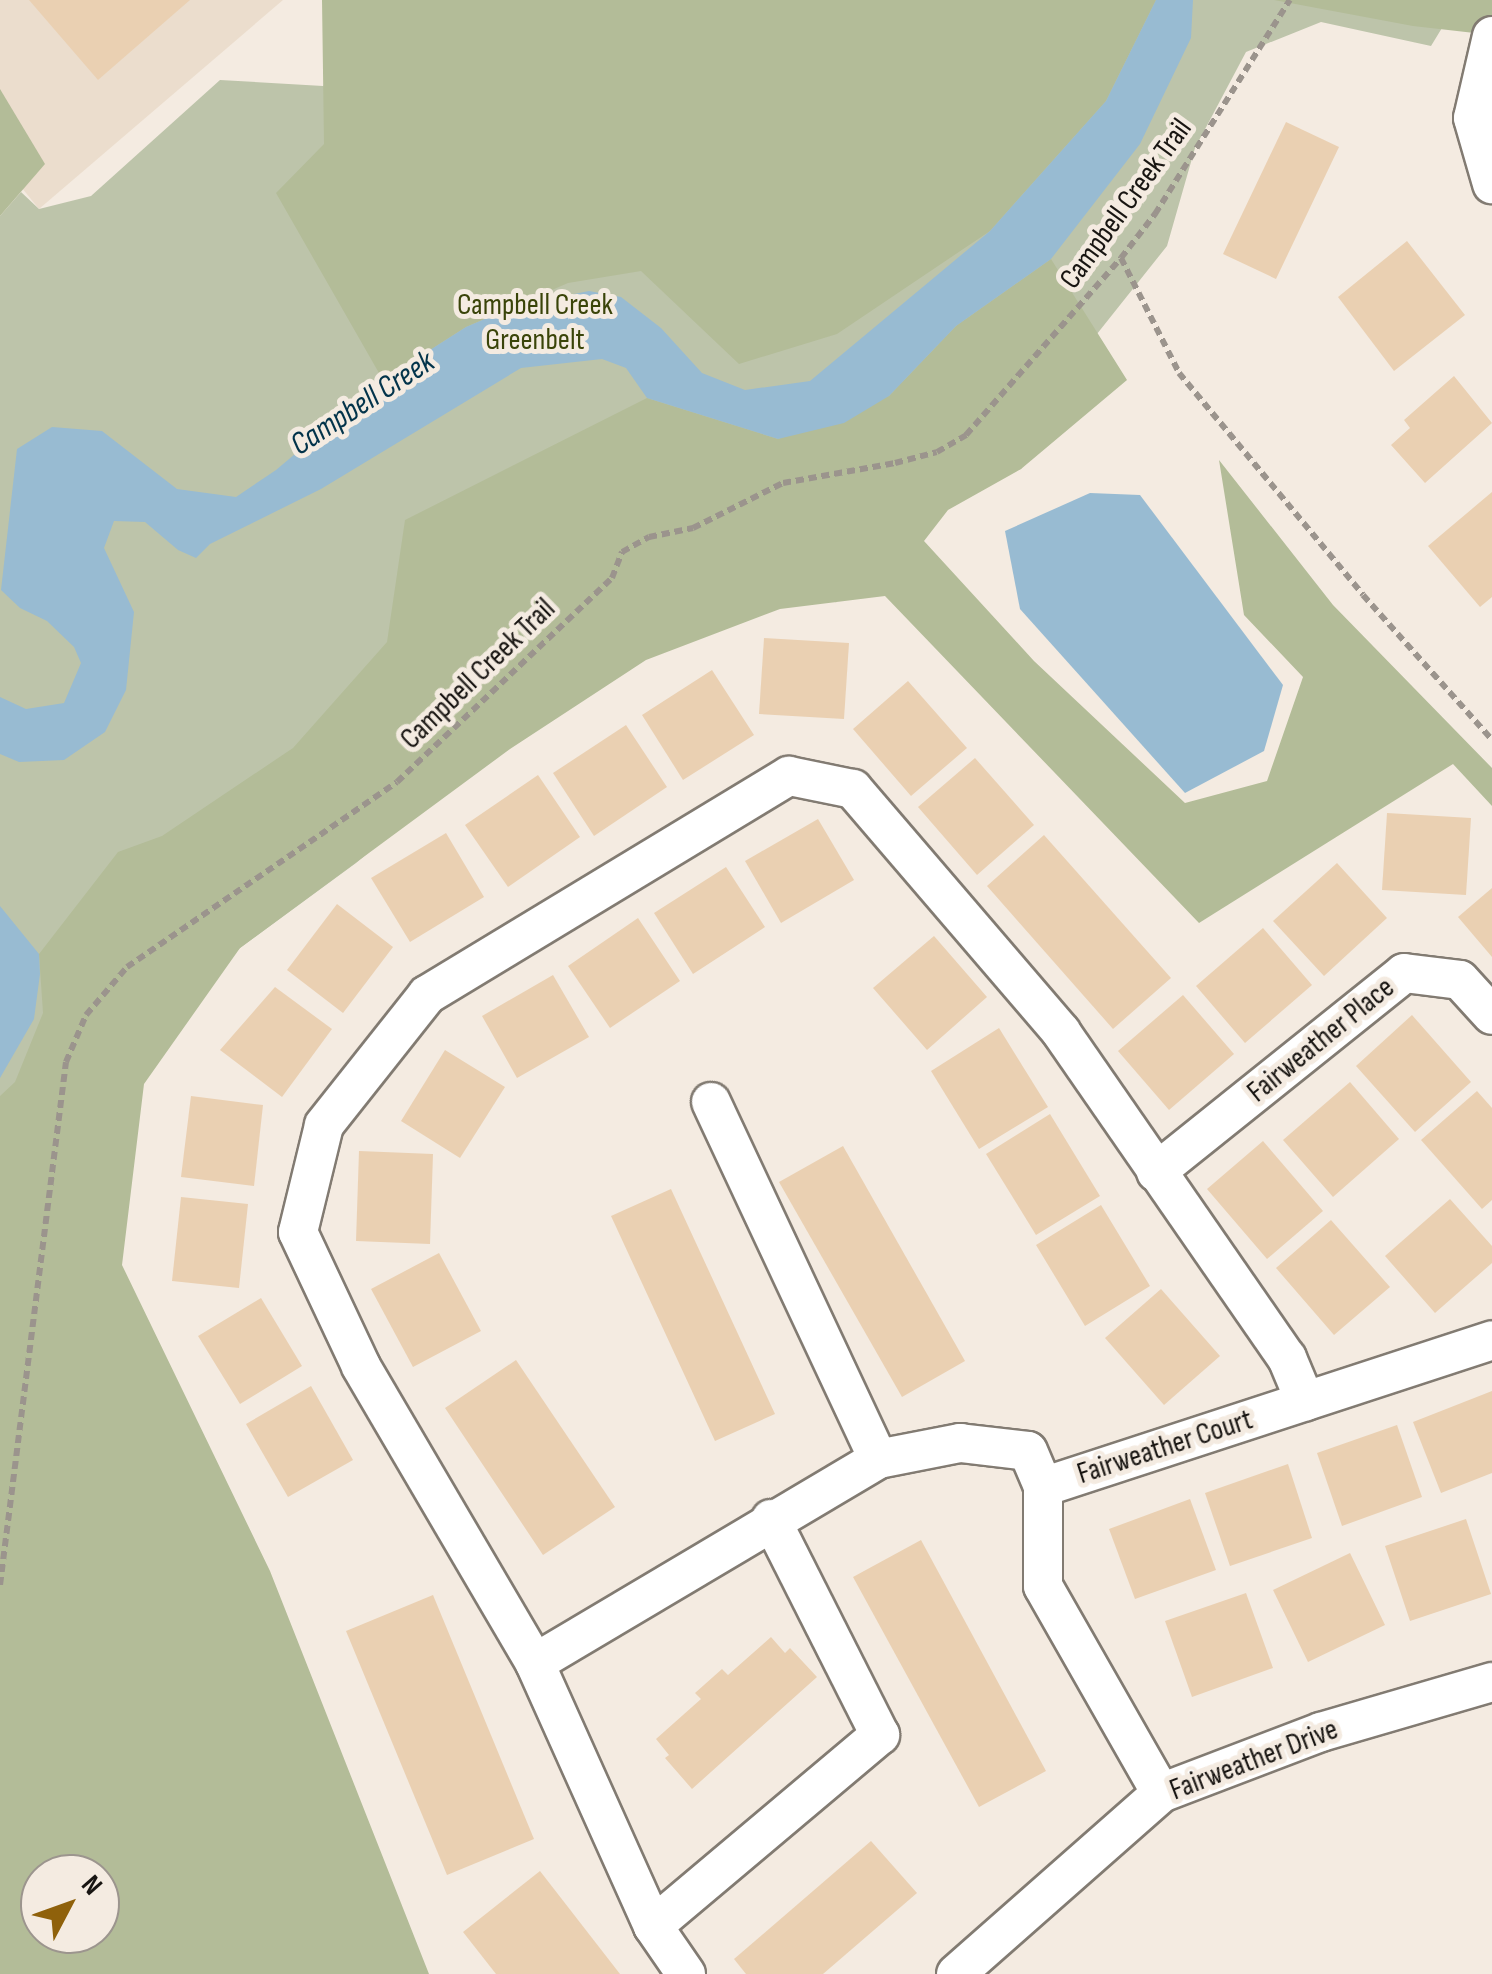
<!DOCTYPE html>
<html>
<head>
<meta charset="utf-8">
<style>
  body { margin:0 }
  #map { position:relative; width:1492px; height:1974px; overflow:hidden; background:#f4ebe1; font-family:"Sofia Sans Condensed",sans-serif }
  div>[style] { position:absolute }
  [style*='--x'] { left:calc(var(--x)*1px); top:calc(var(--y)*1px); width:calc(var(--w)*1px); rotate:calc(var(--a)*1deg) }
  .built>* { inset:0; background:#ebddcd }
  .green>* { inset:0; background:#bdc4aa }
  .forest>* { inset:0; background:#b3bc98 }
  .water>* { inset:0; background:#98bbd2 }
  .building>* { inset:0; background:#ead0b2 }
  .path>* { height:6px; margin-top:-3px; transform-origin:0; background:repeating-linear-gradient(90deg,#9b948d 0 8px,transparent 0 13px) }
  .roads { filter:drop-shadow(2px 0 #827b72) drop-shadow(-2px 0 #827b72) drop-shadow(0 2px #827b72) drop-shadow(0 -2px #827b72) }
  .minor>* { height:38px; margin:-19px; padding:0 19px; transform-origin:19px; border-radius:19px; background:#fff }
  span { translate:-50% -50%; white-space:nowrap; text-align:center; line-height:1.15; -webkit-text-stroke:10px #f4ebe1; paint-order:stroke }
  .street-label { font-size:30px; color:#181512 }
  .park-label { font-size:30px; color:#3a4409 }
  .water-label { font-size:32px; color:#02334a; font-style:italic }
  .north { position:absolute; left:20px; top:1854px; width:100px; height:100px; box-sizing:border-box; background:#f4ebe1; border:2px solid #9c958e; border-radius:50%; rotate:49deg; font-size:28px; font-weight:700; line-height:40px; text-align:center; color:#181512 }
  .north::after { content:''; display:block; margin:auto; width:35px; height:45px; background:#8f610b; clip-path:polygon(50% 0,100% 100%,50% 72%,0 100%) }
</style>
</head>
<body>
<div id="map">
  <div class="built">
    <i style="clip-path:polygon(0 0,283px 0,39px 209px,0 161px)"></i>
  </div>
  <div class="green">
    <i style="clip-path:polygon(evenodd,426px 0,1459px 0,1431px 46px,1321px 22px,1246px 52px,1195px 148px,1167px 246px,1089px 344px,1021px 469px,638px 626px,356px 863px,240px 948px,118px 1062px,96px 1247px,423px 1974px,0 1974px,0 216px,21px 192px,39px 209px,91px 196px,220px 80px,323px 86px,426px 0,40px 1874px,100px 1874px,100px 1934px,40px 1934px,40px 1874px)"></i>
  </div>
  <div class="forest">
    <i style="clip-path:polygon(322px 0,1156px 0,1106px 101px,990px 231px,837px 334px,739px 364px,641px 271px,568px 283px,466px 327px,383px 380px,276px 193px,324px 144px)"></i>
    <i style="clip-path:polygon(1274px 0,1492px 0,1492px 35px,1413px 26px)"></i>
    <i style="clip-path:polygon(0 89px,45px 164px,0 216px)"></i>
    <i style="clip-path:polygon(evenodd,1051px 259px,1127px 380px,1021px 469px,948px 510px,924px 541px,1034px 661px,1185px 803px,1267px 781px,1303px 677px,1244px 615px,1219px 460px,1333px 605px,1492px 768px,1492px 806px,1453px 764px,1199px 923px,885px 596px,780px 609px,646px 660px,510px 749px,240px 948px,144px 1084px,122px 1265px,270px 1571px,429px 1974px,0 1974px,0 1096px,15px 1082px,43px 1013px,39px 954px,118px 852px,162px 836px,293px 748px,387px 642px,405px 520px,647px 398px,778px 439px,889px 396px,956px 326px,1051px 259px,40px 1874px,100px 1874px,100px 1934px,40px 1934px,40px 1874px)"></i>
  </div>
  <div class="water">
    <i style="clip-path:polygon(1156px 0,1193px 0,1191px 38px,1140px 144px,1051px 259px,956px 326px,889px 396px,844px 423px,778px 439px,647px 398px,626px 368px,602px 359px,521px 368px,321px 489px,210px 544px,196px 558px,178px 550px,145px 522px,114px 521px,104px 548px,134px 612px,126px 690px,105px 732px,64px 760px,19px 762px,0 754px,0 697px,26px 709px,64px 703px,81px 663px,74px 647px,47px 621px,20px 608px,1px 590px,17px 449px,52px 427px,102px 431px,177px 489px,236px 497px,276px 470px,383px 380px,466px 327px,515px 306px,589px 291px,621px 297px,661px 328px,702px 373px,745px 390px,810px 381px,990px 231px,1106px 101px)"></i>
    <i style="clip-path:polygon(1090px 493px,1140px 495px,1283px 685px,1264px 751px,1185px 793px,1020px 609px,1005px 531px)"></i>
    <i style="clip-path:polygon(0 906px,39px 954px,40px 974px,34px 1019px,0 1078px)"></i>
  </div>
  <div class="building">
    <i style="clip-path:polygon(29px 0,190px 0,98px 80px)"></i>
    <i style="clip-path:polygon(1286px 122px,1339px 147px,1276px 279px,1223px 254px)"></i>
    <i style="clip-path:polygon(1407px 241px,1465px 315px,1394px 371px,1338px 297px)"></i>
    <i style="clip-path:polygon(1454px 376px,1492px 423px,1425px 483px,1391px 445px,1410px 428px,1404px 420px)"></i>
    <i style="clip-path:polygon(1492px 492px,1492px 597px,1480px 607px,1428px 546px)"></i>
    <i style="clip-path:polygon(764px 638px,849px 643px,844px 719px,759px 714px)"></i>
    <i style="clip-path:polygon(712px 670px,754px 735px,683px 780px,642px 715px)"></i>
    <i style="clip-path:polygon(908px 681px,967px 748px,911px 796px,853px 729px)"></i>
    <i style="clip-path:polygon(626px 725px,667px 787px,594px 836px,553px 773px)"></i>
    <i style="clip-path:polygon(975px 758px,1034px 825px,977px 875px,918px 807px)"></i>
    <i style="clip-path:polygon(538px 775px,580px 837px,508px 887px,465px 825px)"></i>
    <i style="clip-path:polygon(1387px 813px,1471px 818px,1466px 895px,1382px 890px)"></i>
    <i style="clip-path:polygon(818px 819px,854px 880px,781px 923px,745px 861px)"></i>
    <i style="clip-path:polygon(446px 833px,484px 897px,410px 942px,371px 878px)"></i>
    <i style="clip-path:polygon(1044px 835px,1171px 978px,1113px 1029px,987px 886px)"></i>
    <i style="clip-path:polygon(1337px 863px,1387px 918px,1324px 976px,1273px 921px)"></i>
    <i style="clip-path:polygon(726px 867px,765px 927px,693px 974px,654px 913px)"></i>
    <i style="clip-path:polygon(1492px 888px,1492px 957px,1458px 917px)"></i>
    <i style="clip-path:polygon(337px 904px,393px 947px,343px 1013px,287px 970px)"></i>
    <i style="clip-path:polygon(638px 918px,680px 981px,610px 1028px,568px 966px)"></i>
    <i style="clip-path:polygon(1263px 928px,1312px 985px,1245px 1043px,1196px 986px)"></i>
    <i style="clip-path:polygon(934px 936px,987px 997px,927px 1050px,873px 988px)"></i>
    <i style="clip-path:polygon(553px 975px,589px 1037px,517px 1078px,482px 1016px)"></i>
    <i style="clip-path:polygon(275px 987px,332px 1029px,282px 1097px,220px 1050px)"></i>
    <i style="clip-path:polygon(1183px 995px,1234px 1054px,1169px 1110px,1118px 1051px)"></i>
    <i style="clip-path:polygon(1412px 1015px,1471px 1082px,1415px 1132px,1356px 1066px)"></i>
    <i style="clip-path:polygon(999px 1028px,1048px 1107px,979px 1149px,931px 1071px)"></i>
    <i style="clip-path:polygon(445px 1050px,505px 1087px,460px 1158px,401px 1121px)"></i>
    <i style="clip-path:polygon(1350px 1082px,1399px 1139px,1333px 1197px,1283px 1140px)"></i>
    <i style="clip-path:polygon(1477px 1091px,1492px 1108px,1492px 1200px,1482px 1209px,1421px 1140px)"></i>
    <i style="clip-path:polygon(191px 1096px,263px 1105px,254px 1186px,181px 1177px)"></i>
    <i style="clip-path:polygon(1050px 1114px,1100px 1196px,1036px 1235px,986px 1154px)"></i>
    <i style="clip-path:polygon(1263px 1141px,1323px 1211px,1267px 1259px,1207px 1189px)"></i>
    <i style="clip-path:polygon(843px 1146px,965px 1361px,902px 1397px,779px 1182px)"></i>
    <i style="clip-path:polygon(359px 1151px,433px 1154px,430px 1244px,356px 1241px)"></i>
    <i style="clip-path:polygon(671px 1189px,775px 1414px,715px 1441px,611px 1216px)"></i>
    <i style="clip-path:polygon(181px 1197px,248px 1204px,239px 1288px,172px 1281px)"></i>
    <i style="clip-path:polygon(1450px 1199px,1492px 1246px,1492px 1263px,1435px 1313px,1385px 1256px)"></i>
    <i style="clip-path:polygon(1101px 1205px,1150px 1286px,1085px 1326px,1036px 1245px)"></i>
    <i style="clip-path:polygon(1331px 1220px,1390px 1287px,1334px 1335px,1276px 1268px)"></i>
    <i style="clip-path:polygon(439px 1253px,481px 1331px,413px 1367px,371px 1289px)"></i>
    <i style="clip-path:polygon(1161px 1289px,1220px 1356px,1164px 1405px,1105px 1338px)"></i>
    <i style="clip-path:polygon(261px 1298px,302px 1366px,240px 1404px,198px 1336px)"></i>
    <i style="clip-path:polygon(516px 1360px,615px 1507px,543px 1555px,445px 1408px)"></i>
    <i style="clip-path:polygon(311px 1386px,353px 1460px,288px 1497px,246px 1424px)"></i>
    <i style="clip-path:polygon(1492px 1391px,1492px 1473px,1441px 1493px,1413px 1422px)"></i>
    <i style="clip-path:polygon(1397px 1425px,1422px 1497px,1342px 1526px,1317px 1453px)"></i>
    <i style="clip-path:polygon(1288px 1464px,1312px 1538px,1230px 1566px,1205px 1493px)"></i>
    <i style="clip-path:polygon(1190px 1499px,1216px 1570px,1135px 1599px,1109px 1529px)"></i>
    <i style="clip-path:polygon(1466px 1519px,1491px 1594px,1410px 1621px,1385px 1546px)"></i>
    <i style="clip-path:polygon(921px 1540px,1046px 1771px,979px 1807px,853px 1577px)"></i>
    <i style="clip-path:polygon(1350px 1553px,1385px 1625px,1308px 1662px,1273px 1590px)"></i>
    <i style="clip-path:polygon(1246px 1593px,1273px 1668px,1192px 1697px,1165px 1621px)"></i>
    <i style="clip-path:polygon(433px 1595px,534px 1839px,447px 1875px,346px 1631px)"></i>
    <i style="clip-path:polygon(771px 1637px,785px 1653px,790px 1648px,817px 1677px,692px 1789px,665px 1758px,669px 1755px,656px 1739px,701px 1699px,695px 1693px,722px 1669px,728px 1675px)"></i>
    <i style="clip-path:polygon(871px 1841px,917px 1893px,823px 1974px,746px 1974px,734px 1959px)"></i>
    <i style="clip-path:polygon(540px 1871px,620px 1974px,496px 1974px,463px 1932px)"></i>
  </div>
  <div class="path">
    <i style="--x:1121;--y:258;--w:129;--a:63.2"></i>
    <i style="--x:1179;--y:373;--w:288;--a:50.3"></i>
    <i style="--x:1363;--y:595;--w:194;--a:48.3"></i>
    <i style="--x:0;--y:1585;--w:527;--a:-82.81"></i>
    <i style="--x:66;--y:1062;--w:51;--a:-66.9"></i>
    <i style="--x:86;--y:1015;--w:63;--a:-49.5"></i>
    <i style="--x:127;--y:967;--w:327;--a:-34.4"></i>
    <i style="--x:397;--y:782;--w:296;--a:-43.5"></i>
    <i style="--x:612;--y:578;--w:28;--a:-69"></i>
    <i style="--x:622;--y:552;--w:31;--a:-29"></i>
    <i style="--x:649;--y:537;--w:45;--a:-11.6"></i>
    <i style="--x:693;--y:528;--w:101;--a:-26.6"></i>
    <i style="--x:783;--y:483;--w:114;--a:-10.1"></i>
    <i style="--x:895;--y:463;--w:43;--a:-14.7"></i>
    <i style="--x:937;--y:452;--w:34;--a:-30"></i>
    <i style="--x:966;--y:435;--w:235;--a:-48.8"></i>
    <i style="--x:1121;--y:258;--w:56;--a:-52.3"></i>
    <i style="--x:1155;--y:214;--w:253;--a:-57.8"></i>
  </div>
  <div class="roads">
    <div class="minor">
      <i style="--x:1492;--y:36;--w:84;--a:103"></i>
      <i style="--x:1473;--y:118;--w:69;--a:73.9"></i>
      <i style="--x:711;--y:1102;--w:394;--a:64.9"></i>
      <i style="--x:1156;--y:1172;--w:318;--a:-38.7"></i>
      <i style="--x:1404;--y:973;--w:56;--a:7.1"></i>
      <i style="--x:1460;--y:980;--w:47;--a:47.6"></i>
      <i style="--x:535;--y:1663;--w:399;--a:-30.7"></i>
      <i style="--x:878;--y:1459;--w:84;--a:-11"></i>
      <i style="--x:960;--y:1443;--w:68;--a:6.7"></i>
      <i style="--x:1028;--y:1451;--w:39;--a:67"></i>
      <i style="--x:1161;--y:1793;--w:238;--a:-119.7"></i>
      <i style="--x:1043;--y:1586;--w:99;--a:-90"></i>
      <i style="--x:1043;--y:1487;--w:472;--a:-18.1"></i>
      <i style="--x:653;--y:1926;--w:297;--a:-40.1"></i>
      <i style="--x:880;--y:1735;--w:242;--a:-116.8"></i>
      <i style="--x:686;--y:1974;--w:58;--a:-124.5"></i>
      <i style="--x:653;--y:1926;--w:288;--a:-114.2"></i>
      <i style="--x:535;--y:1663;--w:344;--a:-120.4"></i>
      <i style="--x:361;--y:1366;--w:148;--a:-115.2"></i>
      <i style="--x:298;--y:1232;--w:110;--a:-76.3"></i>
      <i style="--x:324;--y:1125;--w:166;--a:-51.6"></i>
      <i style="--x:427;--y:995;--w:423;--a:-31.2"></i>
      <i style="--x:789;--y:776;--w:65;--a:11.5"></i>
      <i style="--x:853;--y:789;--w:320;--a:49.4"></i>
      <i style="--x:1061;--y:1032;--w:397;--a:55.3"></i>
      <i style="--x:1287;--y:1358;--w:47;--a:67.3"></i>
      <i style="--x:956;--y:1974;--w:273;--a:-41.4"></i>
      <i style="--x:1161;--y:1793;--w:171;--a:-20.9"></i>
      <i style="--x:1321;--y:1732;--w:178;--a:-16.3"></i>
    </div>
  </div>
  <div class="street-label">
    <span style="left:1126px;top:204px;rotate:-54deg">Campbell Creek Trail</span>
    <span style="left:478px;top:674px;rotate:-44deg">Campbell Creek Trail</span>
    <span style="left:1321px;top:1040px;rotate:-39deg">Fairweather Place</span>
    <span style="left:1165px;top:1447px;rotate:-18deg">Fairweather Court</span>
    <span style="left:1254px;top:1760px;rotate:-21deg">Fairweather Drive</span>
  </div>
  <div class="park-label">
    <span style="left:535px;top:322px">Campbell Creek<br>Greenbelt</span>
  </div>
  <div class="water-label">
    <span style="left:363px;top:404px;rotate:-33deg">Campbell Creek</span>
  </div>
  <div class="north">N</div>
</div>
</body>
</html>
